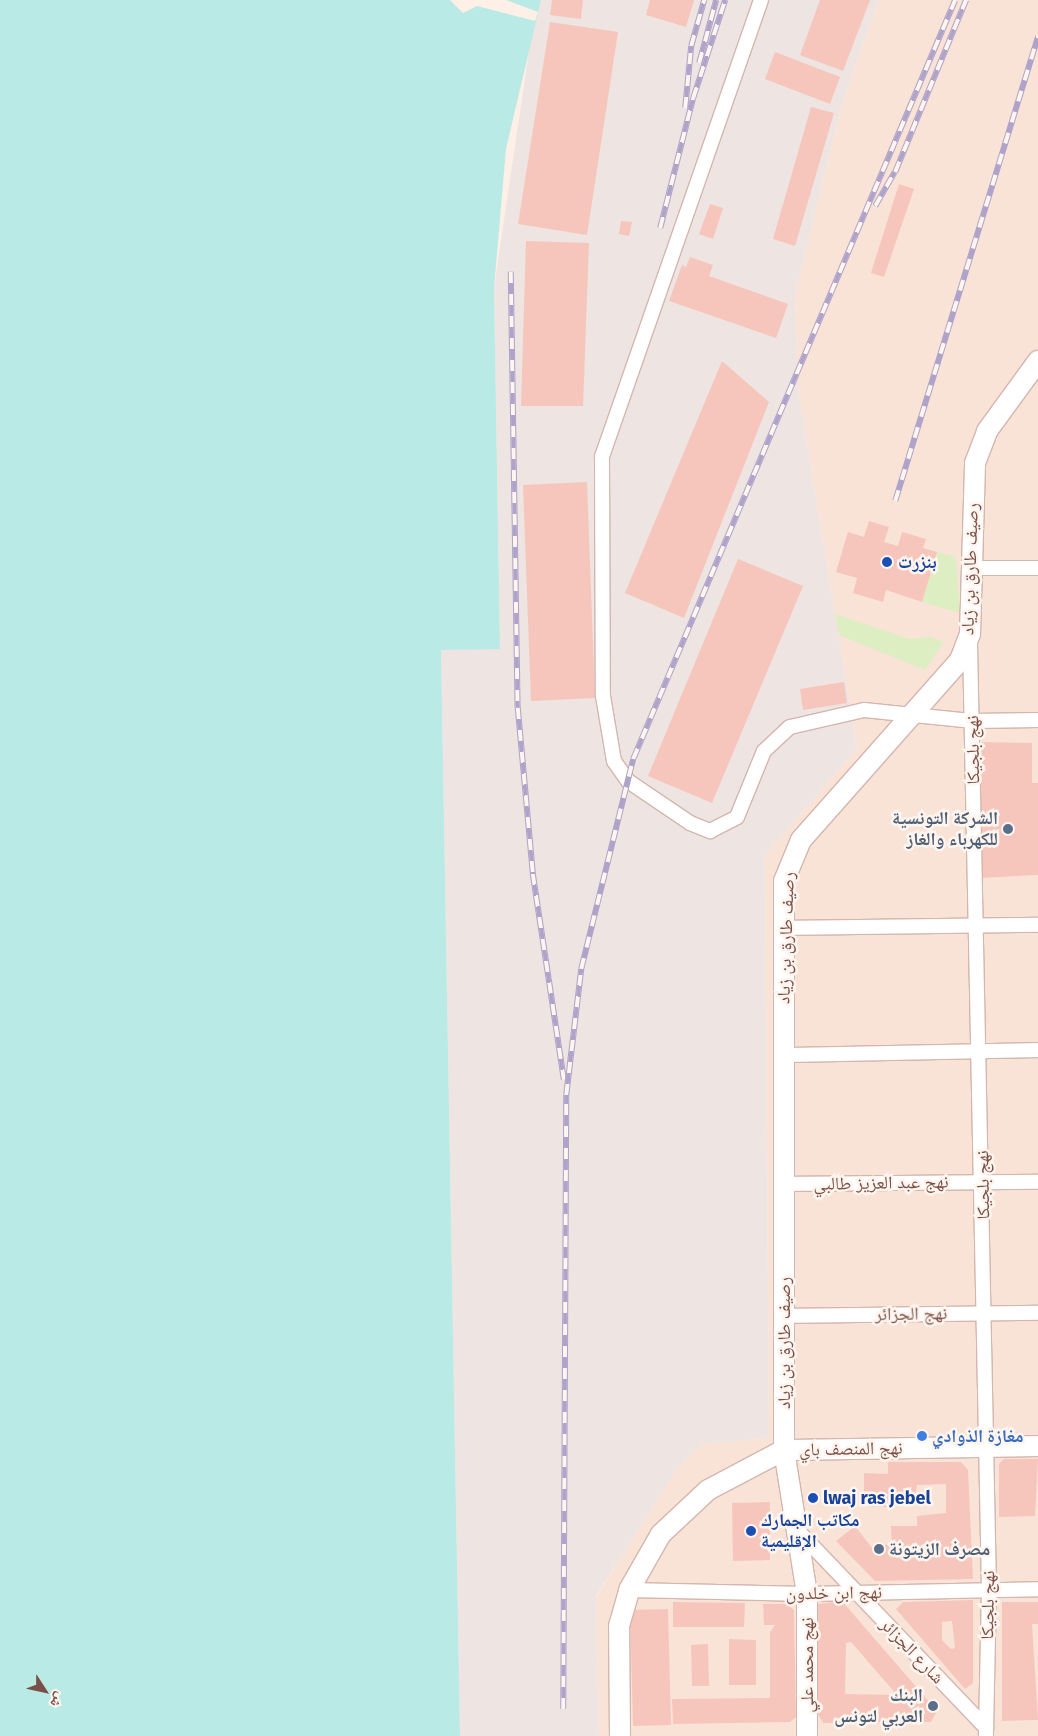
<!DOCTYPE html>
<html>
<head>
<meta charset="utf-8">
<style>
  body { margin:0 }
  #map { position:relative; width:1038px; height:1736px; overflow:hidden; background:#fef0e7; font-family:"Fira Sans","Noto Naskh Arabic",sans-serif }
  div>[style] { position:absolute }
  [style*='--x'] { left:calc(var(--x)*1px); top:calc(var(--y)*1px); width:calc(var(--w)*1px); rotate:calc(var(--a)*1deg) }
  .residential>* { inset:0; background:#f9e3d7 }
  .industrial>* { inset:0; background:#eee4e1 }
  .green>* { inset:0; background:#deeec3 }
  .water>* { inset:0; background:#b9eae6 }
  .pier>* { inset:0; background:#fef0e7 }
  .building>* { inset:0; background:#f6c6bc }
  .roads { filter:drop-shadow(1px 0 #d4b6ae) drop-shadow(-1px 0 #d4b6ae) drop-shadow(0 1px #d4b6ae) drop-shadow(0 -1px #d4b6ae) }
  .street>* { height:14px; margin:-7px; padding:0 7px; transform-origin:7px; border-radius:7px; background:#fff }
  .secondary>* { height:20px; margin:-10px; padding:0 10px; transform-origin:10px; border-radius:10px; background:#fff }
  .rail>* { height:5.5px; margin-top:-2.75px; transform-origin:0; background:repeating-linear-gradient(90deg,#fff5ef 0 11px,#afa3ca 0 22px); box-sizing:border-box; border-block:1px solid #afa3ca }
  .dots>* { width:14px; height:14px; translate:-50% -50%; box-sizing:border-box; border:2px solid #fff5ef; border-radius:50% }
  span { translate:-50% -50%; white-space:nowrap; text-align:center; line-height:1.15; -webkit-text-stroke:5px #fff5ef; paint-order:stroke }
  .transit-label { font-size:18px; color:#164399; font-weight:700 }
  .left { translate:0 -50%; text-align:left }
  .street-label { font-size:18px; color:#7b4f48 }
  .service-label { font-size:18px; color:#4e5e75; font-weight:700 }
  .right { translate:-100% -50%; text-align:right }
  .shop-label { font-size:18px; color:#366cbe; font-weight:700 }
  .north { position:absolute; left:20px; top:1666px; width:50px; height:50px; -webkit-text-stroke:4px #fff5ef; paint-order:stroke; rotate:125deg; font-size:14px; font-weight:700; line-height:20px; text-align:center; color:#7b4f48 }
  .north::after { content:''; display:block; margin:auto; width:18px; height:22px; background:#7b4f48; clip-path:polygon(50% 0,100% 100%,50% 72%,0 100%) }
</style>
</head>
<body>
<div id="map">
  <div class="residential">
    <i style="clip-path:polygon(879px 0,1038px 0,1038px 1736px,599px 1736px,596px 1597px,679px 1465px,704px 1444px,769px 1438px,765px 856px,857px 748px,798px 387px,795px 297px,841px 107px)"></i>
  </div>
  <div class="industrial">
    <i style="clip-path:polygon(541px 0,879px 0,841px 107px,795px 297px,798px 387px,857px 748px,765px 856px,769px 1438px,704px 1444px,680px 1465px,596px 1596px,599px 1736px,460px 1736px,441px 650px,500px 648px,494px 288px,530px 44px)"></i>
  </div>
  <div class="green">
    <i style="clip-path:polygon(937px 552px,956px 557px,960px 613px,922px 602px)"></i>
    <i style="clip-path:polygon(835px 614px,910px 639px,930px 637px,944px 642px,925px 670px,839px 635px)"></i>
  </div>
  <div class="water">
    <i style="clip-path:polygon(0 0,541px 0,506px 149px,494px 288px,500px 649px,441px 650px,460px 1736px,0 1736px)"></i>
  </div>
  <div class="pier">
    <i style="clip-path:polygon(450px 0,506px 0,538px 12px,535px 21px,477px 6px,463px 13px)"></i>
  </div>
  <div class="building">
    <i style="clip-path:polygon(552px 0,583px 0,581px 19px,550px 15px)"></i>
    <i style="clip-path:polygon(650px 0,694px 0,686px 27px,646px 15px)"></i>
    <i style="clip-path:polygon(820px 0,870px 0,843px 71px,800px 55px)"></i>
    <i style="clip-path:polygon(550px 22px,618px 32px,587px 235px,518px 224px)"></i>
    <i style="clip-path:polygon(775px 52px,840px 77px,830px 104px,765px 79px)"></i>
    <i style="clip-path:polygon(811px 107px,834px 113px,795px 246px,773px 239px)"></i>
    <i style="clip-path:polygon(899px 184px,914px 189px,884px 277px,871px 273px)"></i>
    <i style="clip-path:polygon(710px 204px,723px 208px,713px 239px,699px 234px)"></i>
    <i style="clip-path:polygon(621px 221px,632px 222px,629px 236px,619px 234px)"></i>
    <i style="clip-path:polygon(526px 241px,589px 243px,583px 406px,521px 406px)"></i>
    <i style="clip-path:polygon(690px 257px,713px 265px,709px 276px,788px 304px,776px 338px,669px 301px,682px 265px,686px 267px)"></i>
    <i style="clip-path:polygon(722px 361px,769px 402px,684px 618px,625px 593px)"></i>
    <i style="clip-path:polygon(587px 482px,595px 698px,531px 701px,523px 485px)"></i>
    <i style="clip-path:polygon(869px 521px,889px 527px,884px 542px,898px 546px,902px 532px,926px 539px,923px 548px,937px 552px,922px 602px,886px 590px,883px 602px,853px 593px,857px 578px,836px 572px,848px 532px,864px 537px)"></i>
    <i style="clip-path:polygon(738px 559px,803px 586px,712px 803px,648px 776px)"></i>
    <i style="clip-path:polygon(844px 682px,847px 703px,803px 710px,800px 689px)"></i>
    <i style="clip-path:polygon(977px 742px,1032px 743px,1032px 783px,1038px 783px,1038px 875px,979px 878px)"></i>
    <i style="clip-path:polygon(1004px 1459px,1038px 1459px,1035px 1516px,999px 1517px,999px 1464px)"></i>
    <i style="clip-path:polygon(888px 1462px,961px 1462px,968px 1470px,973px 1579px,875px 1581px,836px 1541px,855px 1526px,876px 1553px,886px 1544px,892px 1549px,891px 1526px,917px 1526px,917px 1516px,946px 1513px,946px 1484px,917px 1485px,915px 1496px,888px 1497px,888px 1507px,870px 1507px,869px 1498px,864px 1498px,864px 1473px,888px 1474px)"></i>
    <i style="clip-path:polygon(770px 1502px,770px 1560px,733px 1561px,732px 1503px)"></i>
    <i style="clip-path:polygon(evenodd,973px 1600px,973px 1683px,965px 1689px,896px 1609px,903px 1602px,973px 1600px,952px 1621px,955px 1648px,951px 1649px,942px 1640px,942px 1622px,952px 1621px)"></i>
    <i style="clip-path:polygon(evenodd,842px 1601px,937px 1711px,931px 1722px,823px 1723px,818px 1714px,818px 1604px,842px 1601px,851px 1642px,897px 1695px,845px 1694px,846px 1643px,851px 1642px)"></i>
    <i style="clip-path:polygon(673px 1602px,745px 1603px,744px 1627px,673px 1627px)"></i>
    <i style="clip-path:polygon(1002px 1602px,1038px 1602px,1038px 1624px,1032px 1624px,1038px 1720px,1002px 1721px)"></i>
    <i style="clip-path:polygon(763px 1604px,786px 1604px,794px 1610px,796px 1717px,790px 1722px,673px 1724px,672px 1699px,770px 1698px,770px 1632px,775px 1625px,764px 1625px)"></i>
    <i style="clip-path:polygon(668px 1609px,671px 1725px,633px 1726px,630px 1610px)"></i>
    <i style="clip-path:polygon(729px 1639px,756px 1640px,756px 1685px,729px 1685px)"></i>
    <i style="clip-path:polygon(708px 1644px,709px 1686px,692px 1686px,691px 1645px)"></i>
  </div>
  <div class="roads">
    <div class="street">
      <i style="--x:761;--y:0;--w:483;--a:109.2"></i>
      <i style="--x:602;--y:456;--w:240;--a:89.8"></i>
      <i style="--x:603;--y:696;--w:66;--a:80.4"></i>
      <i style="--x:614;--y:761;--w:24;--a:55"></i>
      <i style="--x:628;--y:781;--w:75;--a:34.1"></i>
      <i style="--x:690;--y:823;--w:22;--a:22"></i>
      <i style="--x:710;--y:831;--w:30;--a:-27"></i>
      <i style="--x:737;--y:817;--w:71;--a:-67.8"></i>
      <i style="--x:764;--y:751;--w:35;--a:-43"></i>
      <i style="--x:790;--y:727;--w:76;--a:-12.9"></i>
      <i style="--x:864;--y:710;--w:110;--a:5.8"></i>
      <i style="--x:973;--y:721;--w:65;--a:-0.9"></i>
      <i style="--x:972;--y:568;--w:66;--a:0"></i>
      <i style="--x:970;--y:643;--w:946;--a:88.85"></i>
      <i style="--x:989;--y:1589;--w:147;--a:91.2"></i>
      <i style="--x:784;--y:928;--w:254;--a:-0.7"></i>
      <i style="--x:784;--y:1055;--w:254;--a:-1.1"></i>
      <i style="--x:784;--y:1184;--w:254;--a:-0.5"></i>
      <i style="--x:784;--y:1316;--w:254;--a:-0.7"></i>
      <i style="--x:797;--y:1530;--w:274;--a:46.3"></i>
      <i style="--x:629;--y:1590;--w:178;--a:1.3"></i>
      <i style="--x:807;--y:1594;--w:231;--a:-1.2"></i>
    </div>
    <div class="secondary">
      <i style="--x:620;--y:1736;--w:110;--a:-90.5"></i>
      <i style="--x:619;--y:1626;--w:37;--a:-74"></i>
      <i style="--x:629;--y:1590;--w:64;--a:-60.3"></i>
      <i style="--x:661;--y:1534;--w:64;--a:-43.1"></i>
      <i style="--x:708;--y:1490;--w:86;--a:-27.8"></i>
      <i style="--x:784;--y:1450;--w:254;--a:-0.9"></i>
      <i style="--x:807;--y:1736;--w:142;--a:-90"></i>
      <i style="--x:807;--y:1594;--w:146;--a:-99.1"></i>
      <i style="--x:784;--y:1450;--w:569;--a:-90"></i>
      <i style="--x:784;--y:881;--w:44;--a:-67.5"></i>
      <i style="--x:801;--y:840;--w:240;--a:-48.5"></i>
      <i style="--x:960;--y:660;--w:28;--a:-69"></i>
      <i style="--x:970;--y:634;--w:171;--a:-88.3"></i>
      <i style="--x:975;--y:463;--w:34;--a:-69"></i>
      <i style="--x:987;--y:431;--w:87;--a:-53.9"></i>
    </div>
  </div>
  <div class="rail">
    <i style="--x:699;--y:63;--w:65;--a:-74.9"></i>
    <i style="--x:685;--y:108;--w:62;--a:-84.5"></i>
    <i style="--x:691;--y:46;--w:48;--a:-74.2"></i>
    <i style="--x:875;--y:206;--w:39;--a:-60"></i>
    <i style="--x:895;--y:172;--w:186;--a:-67.6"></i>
    <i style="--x:660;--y:228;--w:134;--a:-75.8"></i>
    <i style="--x:693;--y:98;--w:103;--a:-71.9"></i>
    <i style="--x:511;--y:272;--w:436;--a:89.1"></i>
    <i style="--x:518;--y:708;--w:167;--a:84.8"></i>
    <i style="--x:533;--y:874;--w:208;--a:81.4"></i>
    <i style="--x:895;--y:501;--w:486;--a:-72.9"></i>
    <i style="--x:563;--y:1709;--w:614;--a:-89.72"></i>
    <i style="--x:566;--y:1095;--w:127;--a:-83.2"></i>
    <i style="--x:581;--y:969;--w:216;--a:-76.1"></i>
    <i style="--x:633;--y:759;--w:824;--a:-67.01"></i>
  </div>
  <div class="dots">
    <i style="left:887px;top:562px;background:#1a4fb4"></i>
    <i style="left:1008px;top:829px;background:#5c6f8a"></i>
    <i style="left:922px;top:1436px;background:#3f7fe0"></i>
    <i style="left:813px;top:1498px;background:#1a4fb4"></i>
    <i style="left:751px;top:1531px;background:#1a4fb4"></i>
    <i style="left:879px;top:1549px;background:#5c6f8a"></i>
    <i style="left:933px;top:1706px;background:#5c6f8a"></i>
  </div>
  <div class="transit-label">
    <span class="left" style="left:898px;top:562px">بنزرت</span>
    <span class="left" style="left:823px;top:1498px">lwaj ras jebel</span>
    <span class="left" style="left:761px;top:1531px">مكاتب الجمارك<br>الإقليمية</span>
  </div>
  <div class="street-label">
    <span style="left:970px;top:569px;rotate:-88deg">رصيف طارق بن زياد</span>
    <span style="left:973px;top:750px;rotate:-91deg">نهج بلجيكا</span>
    <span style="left:786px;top:938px;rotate:-88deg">رصيف طارق بن زياد</span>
    <span style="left:881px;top:1183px;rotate:-1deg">نهج عبد العزيز طالبي</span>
    <span style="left:983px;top:1185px;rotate:-91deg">نهج بلجيكا</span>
    <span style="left:911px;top:1314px;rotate:-1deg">نهج الجزائر</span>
    <span style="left:784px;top:1343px;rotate:-90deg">رصيف طارق بن زياد</span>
    <span style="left:851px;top:1449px;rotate:-1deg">نهج المنصف باي</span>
    <span style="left:834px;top:1593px;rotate:-1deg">نهج ابن خلدون</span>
    <span style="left:988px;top:1605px;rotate:-89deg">نهج بلجيكا</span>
    <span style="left:912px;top:1651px;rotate:46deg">شارع الجزائر</span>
    <span style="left:807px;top:1665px;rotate:-90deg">نهج محمد علي</span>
  </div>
  <div class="service-label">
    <span class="right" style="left:998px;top:829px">الشركة التونسية<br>للكهرباء والغاز</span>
    <span class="left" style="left:889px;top:1549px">مصرف الزيتونة</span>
    <span class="right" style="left:923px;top:1706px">البنك<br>العربي لتونس</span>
  </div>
  <div class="shop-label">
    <span class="left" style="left:932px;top:1436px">مغازة الذوادي</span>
  </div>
  <div class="north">ش</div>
</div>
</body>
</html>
